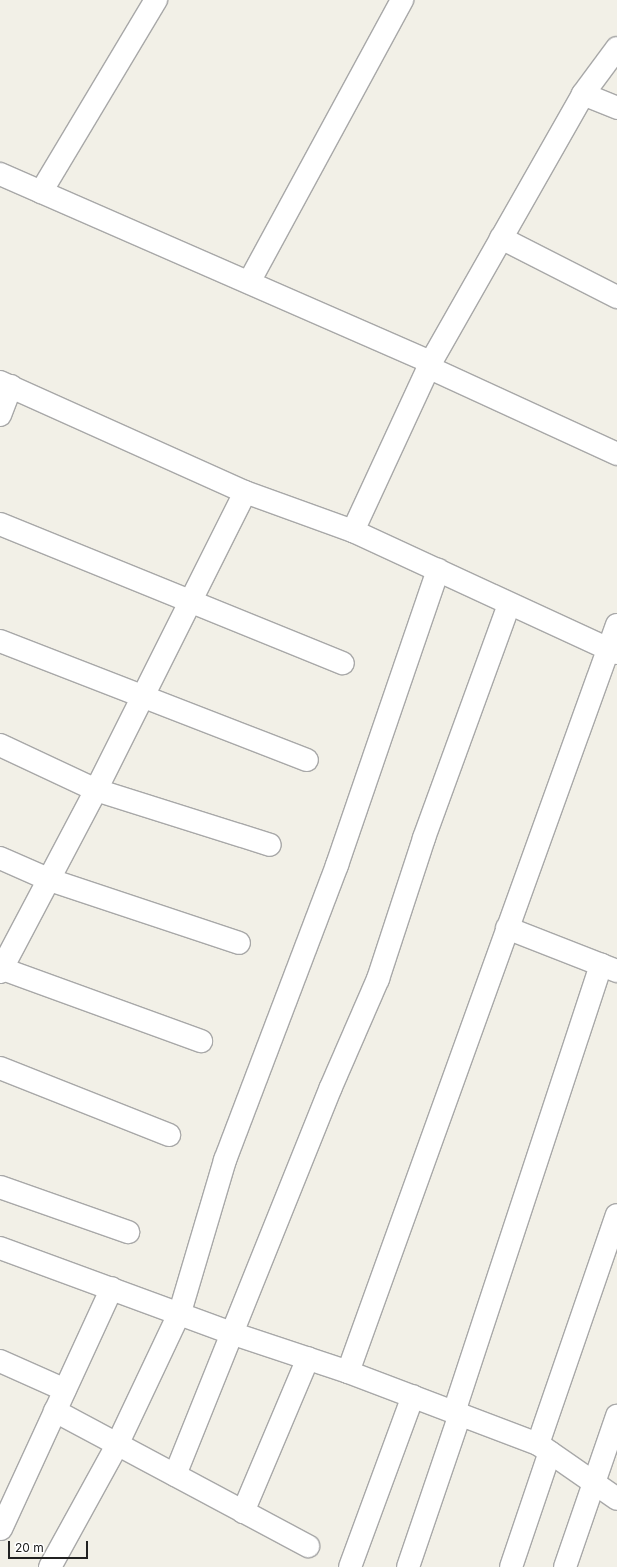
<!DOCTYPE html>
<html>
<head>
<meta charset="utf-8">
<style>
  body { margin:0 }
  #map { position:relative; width:617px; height:1567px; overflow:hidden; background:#f2f0e7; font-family:Inter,sans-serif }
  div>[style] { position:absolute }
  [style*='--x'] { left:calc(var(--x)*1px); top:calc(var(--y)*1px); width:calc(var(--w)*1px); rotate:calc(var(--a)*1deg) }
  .roads { filter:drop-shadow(1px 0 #a8a8a8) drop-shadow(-1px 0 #a8a8a8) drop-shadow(0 1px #a8a8a8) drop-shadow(0 -1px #a8a8a8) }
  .minor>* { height:22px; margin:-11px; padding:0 11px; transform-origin:11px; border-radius:11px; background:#fff }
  span { translate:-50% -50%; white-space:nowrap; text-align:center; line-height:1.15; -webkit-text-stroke:3.5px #fff; paint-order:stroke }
  .scale { position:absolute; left:8px; top:1541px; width:80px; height:18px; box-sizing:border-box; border:2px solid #212121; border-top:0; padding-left:5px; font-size:12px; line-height:14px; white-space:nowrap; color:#212121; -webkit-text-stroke:3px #fff; paint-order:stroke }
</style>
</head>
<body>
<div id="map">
  <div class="roads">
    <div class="minor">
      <i style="--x:583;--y:94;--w:57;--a:-53.5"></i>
      <i style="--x:0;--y:174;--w:470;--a:23.6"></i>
      <i style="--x:41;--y:192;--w:224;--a:-59.1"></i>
      <i style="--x:501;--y:238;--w:130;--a:27"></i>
      <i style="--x:249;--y:282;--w:321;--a:-61.5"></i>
      <i style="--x:428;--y:367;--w:208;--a:24.7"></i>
      <i style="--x:0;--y:382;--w:269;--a:24.2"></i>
      <i style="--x:245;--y:492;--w:115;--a:19.9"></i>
      <i style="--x:353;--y:531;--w:291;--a:24.8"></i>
      <i style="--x:0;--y:415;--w:31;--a:-69"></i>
      <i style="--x:0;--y:524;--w:370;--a:22.1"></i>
      <i style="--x:353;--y:531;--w:186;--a:-65.2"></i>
      <i style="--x:431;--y:362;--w:308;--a:-60.4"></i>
      <i style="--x:583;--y:94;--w:37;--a:22"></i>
      <i style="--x:0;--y:641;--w:329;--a:21.2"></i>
      <i style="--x:0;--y:745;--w:106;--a:25.1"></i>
      <i style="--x:96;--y:790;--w:182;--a:17.5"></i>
      <i style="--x:0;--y:858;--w:55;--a:23.7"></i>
      <i style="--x:50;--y:880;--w:199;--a:18.4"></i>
      <i style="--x:507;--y:928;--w:118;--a:21.4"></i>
      <i style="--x:0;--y:968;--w:214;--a:20"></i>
      <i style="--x:0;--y:972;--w:206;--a:-62.2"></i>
      <i style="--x:96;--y:790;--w:333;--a:-63.4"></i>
      <i style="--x:0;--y:1068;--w:182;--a:21.6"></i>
      <i style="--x:0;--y:1187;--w:136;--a:19.4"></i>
      <i style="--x:0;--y:1248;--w:246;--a:20.2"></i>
      <i style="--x:231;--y:1333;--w:123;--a:18.4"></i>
      <i style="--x:348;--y:1372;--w:203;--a:20.8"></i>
      <i style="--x:538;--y:1444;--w:96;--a:34.8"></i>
      <i style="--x:0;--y:1361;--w:71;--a:24"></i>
      <i style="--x:348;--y:1372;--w:794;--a:-70.2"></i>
      <i style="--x:55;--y:1411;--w:287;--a:28.1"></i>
      <i style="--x:454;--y:1412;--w:471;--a:-71.8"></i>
      <i style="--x:538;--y:1444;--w:242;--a:-71"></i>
      <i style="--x:175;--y:1475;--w:418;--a:-68.1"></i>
      <i style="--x:331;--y:1087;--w:118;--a:-66.5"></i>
      <i style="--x:378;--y:979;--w:148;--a:-71.9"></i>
      <i style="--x:424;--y:838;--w:248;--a:-70"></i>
      <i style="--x:243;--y:1512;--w:167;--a:-67.1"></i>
      <i style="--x:1;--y:1529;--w:265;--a:-65.3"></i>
      <i style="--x:50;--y:1567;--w:139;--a:-61.2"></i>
      <i style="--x:117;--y:1445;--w:147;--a:-64.7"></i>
      <i style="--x:180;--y:1312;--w:159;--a:-73.5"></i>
      <i style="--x:225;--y:1160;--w:316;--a:-69.2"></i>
      <i style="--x:337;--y:865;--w:312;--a:-71.1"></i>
      <i style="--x:350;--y:1567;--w:182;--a:-69.8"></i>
      <i style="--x:408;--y:1567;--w:162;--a:-71.2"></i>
      <i style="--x:511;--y:1567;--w:121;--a:-71.3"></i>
      <i style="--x:565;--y:1567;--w:160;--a:-71"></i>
    </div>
  </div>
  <div class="scale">20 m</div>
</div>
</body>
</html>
